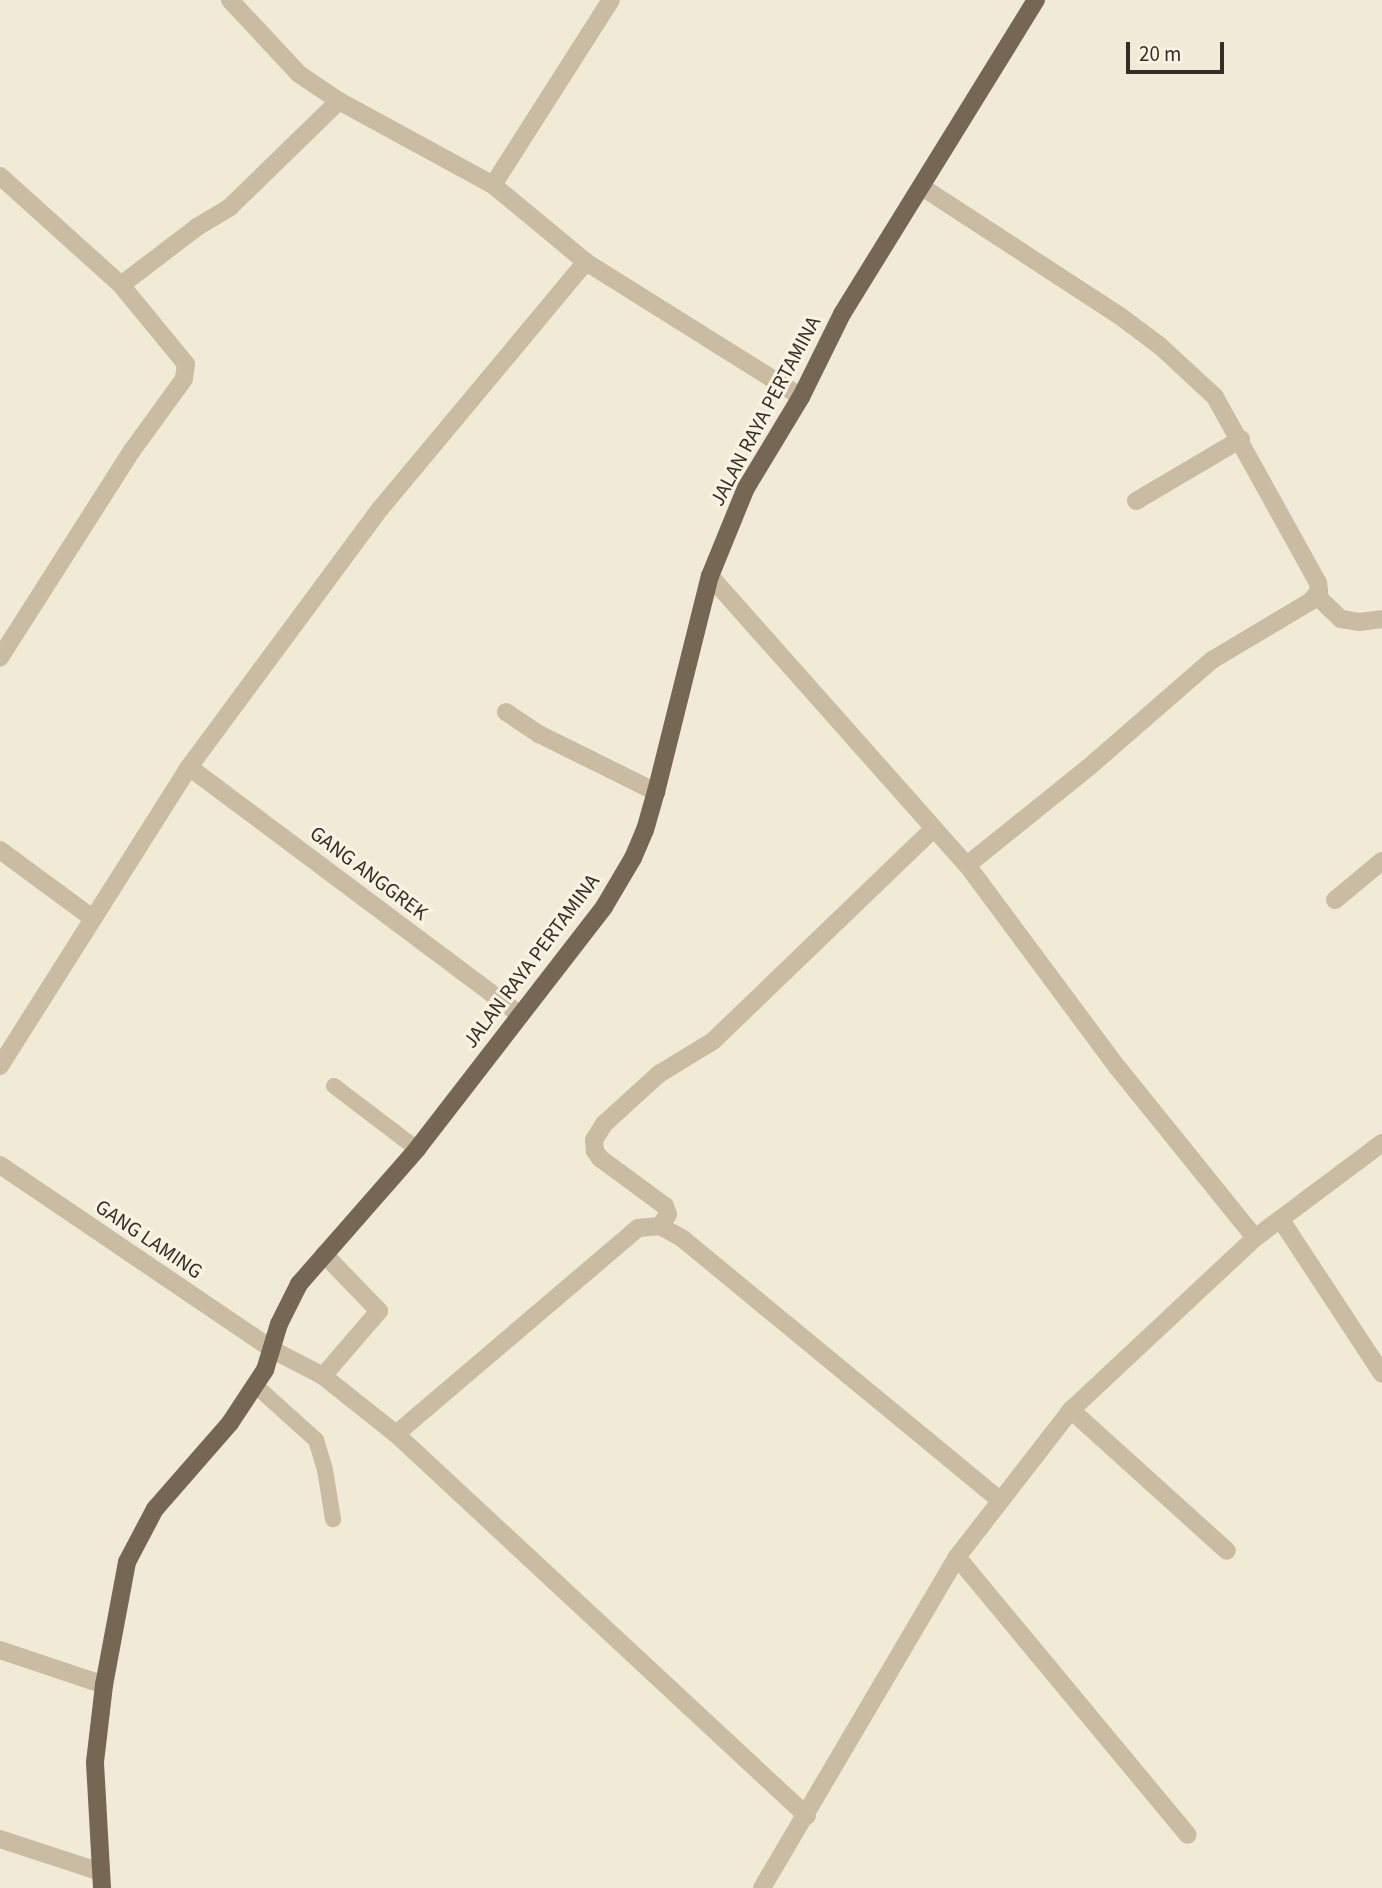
<!DOCTYPE html>
<html>
<head>
<meta charset="utf-8">
<style>
  body { margin:0 }
  #map { position:relative; width:1382px; height:1888px; overflow:hidden; background:#f1ead7; font-family:"Source Sans 3",sans-serif }
  div>[style] { position:absolute }
  [style*='--x'] { left:calc(var(--x)*1px); top:calc(var(--y)*1px); width:calc(var(--w)*1px); rotate:calc(var(--a)*1deg) }
  .lane>* { height:16px; margin:-8px; padding:0 8px; transform-origin:8px; border-radius:8px; background:#c9bca3 }
  .street>* { height:18px; margin:-9px; padding:0 9px; transform-origin:9px; border-radius:9px; background:#c9bca3 }
  .primary>* { height:18px; margin:-9px; padding:0 9px; transform-origin:9px; border-radius:9px; background:#766755 }
  span { translate:-50% -50%; white-space:nowrap; text-align:center; line-height:1.15; -webkit-text-stroke:6px #f9f3e3; paint-order:stroke }
  .street-label { font-size:21px; color:#342d25 }
  .scale { position:absolute; left:1126px; top:42px; width:98px; height:32px; box-sizing:border-box; border:4px solid #342d25; border-top:0; padding-left:9px; font-size:21px; line-height:24px; white-space:nowrap; color:#342d25; -webkit-text-stroke:5px #f9f3e3; paint-order:stroke }
</style>
</head>
<body>
<div id="map">
  <div class="lane">
    <i style="--x:334;--y:1086;--w:104;--a:37.2"></i>
    <i style="--x:256;--y:1386;--w:81;--a:42"></i>
    <i style="--x:316;--y:1440;--w:31;--a:73"></i>
    <i style="--x:325;--y:1470;--w:50;--a:80.7"></i>
  </div>
  <div class="street">
    <i style="--x:230;--y:0;--w:101;--a:47"></i>
    <i style="--x:299;--y:74;--w:48;--a:34"></i>
    <i style="--x:339;--y:101;--w:175;--a:28.6"></i>
    <i style="--x:493;--y:185;--w:121;--a:39.6"></i>
    <i style="--x:586;--y:262;--w:254;--a:32.1"></i>
    <i style="--x:0;--y:176;--w:163;--a:42"></i>
    <i style="--x:121;--y:285;--w:102;--a:50.6"></i>
    <i style="--x:186;--y:364;--w:15;--a:98"></i>
    <i style="--x:184;--y:379;--w:90;--a:126"></i>
    <i style="--x:131;--y:452;--w:244;--a:122.5"></i>
    <i style="--x:493;--y:185;--w:219;--a:-57.5"></i>
    <i style="--x:922;--y:187;--w:236;--a:33.1"></i>
    <i style="--x:1120;--y:316;--w:50;--a:36.9"></i>
    <i style="--x:1160;--y:346;--w:75;--a:42.8"></i>
    <i style="--x:1215;--y:397;--w:213;--a:61"></i>
    <i style="--x:1318;--y:583;--w:8;--a:83"></i>
    <i style="--x:1319;--y:591;--w:13;--a:129"></i>
    <i style="--x:1311;--y:601;--w:115;--a:149.2"></i>
    <i style="--x:1212;--y:660;--w:163;--a:139"></i>
    <i style="--x:1089;--y:767;--w:156;--a:141.2"></i>
    <i style="--x:121;--y:285;--w:96;--a:-37.3"></i>
    <i style="--x:197;--y:227;--w:39;--a:-31"></i>
    <i style="--x:230;--y:207;--w:152;--a:-44.2"></i>
    <i style="--x:1136;--y:501;--w:122;--a:-30.6"></i>
    <i style="--x:710;--y:576;--w:387;--a:48.4"></i>
    <i style="--x:967;--y:865;--w:253;--a:53.4"></i>
    <i style="--x:1118;--y:1068;--w:218;--a:51.1"></i>
    <i style="--x:1317;--y:596;--w:33;--a:44"></i>
    <i style="--x:1341;--y:619;--w:18;--a:9"></i>
    <i style="--x:1359;--y:622;--w:23;--a:-7"></i>
    <i style="--x:506;--y:712;--w:40;--a:34"></i>
    <i style="--x:539;--y:734;--w:131;--a:26.4"></i>
    <i style="--x:189;--y:767;--w:414;--a:36.8"></i>
    <i style="--x:0;--y:850;--w:113;--a:36.4"></i>
    <i style="--x:1335;--y:900;--w:61;--a:-39.7"></i>
    <i style="--x:0;--y:1066;--w:354;--a:-57.7"></i>
    <i style="--x:189;--y:767;--w:321;--a:-53.5"></i>
    <i style="--x:380;--y:509;--w:322;--a:-50.2"></i>
    <i style="--x:0;--y:1165;--w:330;--a:34.1"></i>
    <i style="--x:273;--y:1350;--w:56;--a:27.5"></i>
    <i style="--x:323;--y:1376;--w:93;--a:38.5"></i>
    <i style="--x:396;--y:1434;--w:561;--a:42.91"></i>
    <i style="--x:1281;--y:1220;--w:184;--a:56.7"></i>
    <i style="--x:660;--y:1226;--w:14;--a:-56"></i>
    <i style="--x:668;--y:1214;--w:9;--a:-111"></i>
    <i style="--x:665;--y:1206;--w:81;--a:-143.6"></i>
    <i style="--x:600;--y:1158;--w:9;--a:-126"></i>
    <i style="--x:595;--y:1151;--w:11;--a:-95"></i>
    <i style="--x:594;--y:1140;--w:19;--a:-58"></i>
    <i style="--x:604;--y:1124;--w:74;--a:-42.3"></i>
    <i style="--x:659;--y:1074;--w:63;--a:-31.4"></i>
    <i style="--x:713;--y:1041;--w:306;--a:-43.9"></i>
    <i style="--x:323;--y:1376;--w:86;--a:-49.3"></i>
    <i style="--x:379;--y:1311;--w:79;--a:-134"></i>
    <i style="--x:1071;--y:1410;--w:210;--a:42.1"></i>
    <i style="--x:396;--y:1434;--w:318;--a:-40.4"></i>
    <i style="--x:638;--y:1228;--w:22;--a:-5"></i>
    <i style="--x:660;--y:1226;--w:26;--a:29"></i>
    <i style="--x:683;--y:1239;--w:411;--a:39.5"></i>
    <i style="--x:957;--y:1557;--w:361;--a:50.3"></i>
    <i style="--x:0;--y:1650;--w:110;--a:18.6"></i>
    <i style="--x:0;--y:1839;--w:106;--a:18.1"></i>
    <i style="--x:762;--y:1888;--w:384;--a:-59.5"></i>
    <i style="--x:957;--y:1557;--w:186;--a:-52.2"></i>
    <i style="--x:1071;--y:1410;--w:252;--a:-43.1"></i>
    <i style="--x:1255;--y:1238;--w:159;--a:-36.8"></i>
  </div>
  <div class="primary">
    <i style="--x:102;--y:1888;--w:126;--a:-93.2"></i>
    <i style="--x:95;--y:1762;--w:78;--a:-83.3"></i>
    <i style="--x:104;--y:1685;--w:125;--a:-79.4"></i>
    <i style="--x:127;--y:1562;--w:60;--a:-62.2"></i>
    <i style="--x:155;--y:1509;--w:114;--a:-48.9"></i>
    <i style="--x:230;--y:1423;--w:64;--a:-56.6"></i>
    <i style="--x:265;--y:1370;--w:48;--a:-73.1"></i>
    <i style="--x:279;--y:1324;--w:45;--a:-63.4"></i>
    <i style="--x:299;--y:1284;--w:179;--a:-48.8"></i>
    <i style="--x:417;--y:1149;--w:306;--a:-52.3"></i>
    <i style="--x:604;--y:907;--w:57;--a:-59.4"></i>
    <i style="--x:633;--y:858;--w:30;--a:-67"></i>
    <i style="--x:645;--y:830;--w:40;--a:-74"></i>
    <i style="--x:656;--y:792;--w:223;--a:-76"></i>
    <i style="--x:710;--y:576;--w:95;--a:-67.8"></i>
    <i style="--x:746;--y:488;--w:106;--a:-58.9"></i>
    <i style="--x:801;--y:397;--w:93;--a:-63.7"></i>
    <i style="--x:842;--y:314;--w:369;--a:-58.3"></i>
  </div>
  <div class="street-label">
    <span style="left:765px;top:411px;rotate:-62deg">JALAN RAYA PERTAMINA</span>
    <span style="left:369px;top:873px;rotate:37deg">GANG ANGGREK</span>
    <span style="left:531px;top:961px;rotate:-53deg">JALAN RAYA PERTAMINA</span>
    <span style="left:149px;top:1239px;rotate:34deg">GANG LAMING</span>
  </div>
  <div class="scale">20 m</div>
</div>
</body>
</html>
